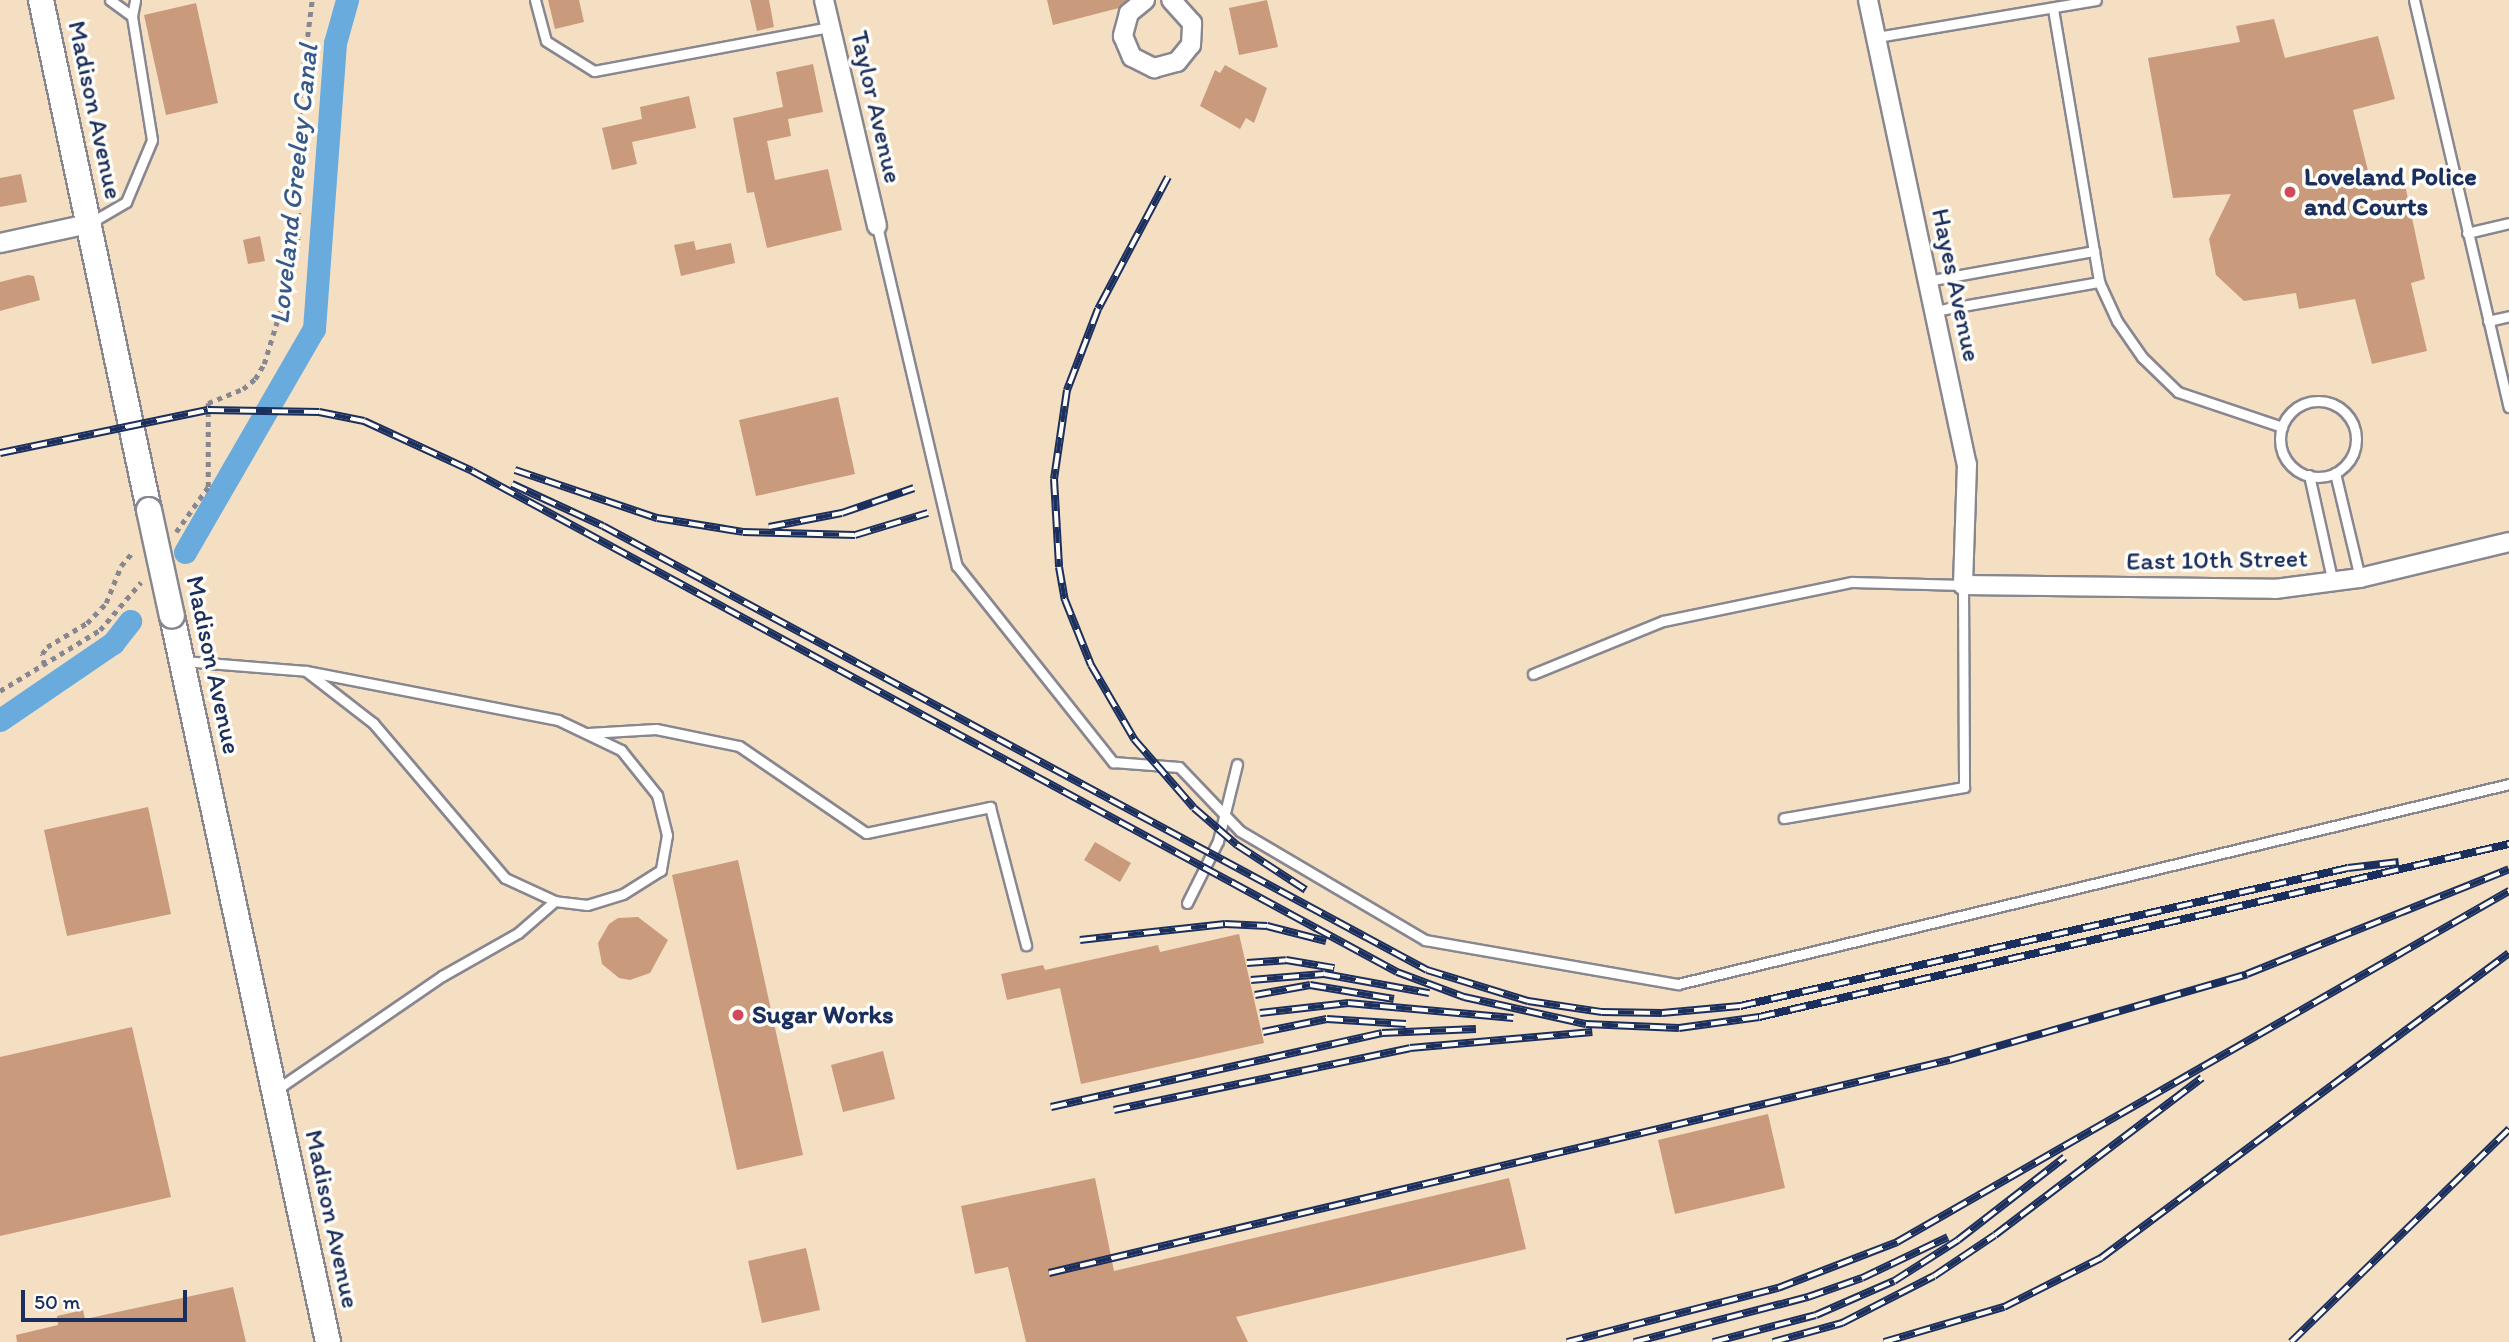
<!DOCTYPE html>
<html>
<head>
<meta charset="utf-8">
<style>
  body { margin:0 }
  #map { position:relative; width:2509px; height:1342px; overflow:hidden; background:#f4dfc3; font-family:Itim,sans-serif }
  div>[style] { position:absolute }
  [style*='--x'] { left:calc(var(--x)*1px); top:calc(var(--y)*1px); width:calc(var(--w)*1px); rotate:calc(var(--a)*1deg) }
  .canal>* { height:23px; margin:-11.5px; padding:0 11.5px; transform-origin:11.5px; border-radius:11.5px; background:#6aabde }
  .building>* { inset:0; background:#ca9a7c }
  .path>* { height:4.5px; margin-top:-2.25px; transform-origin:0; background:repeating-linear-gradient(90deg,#888790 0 5px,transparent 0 10px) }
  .roads { filter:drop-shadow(2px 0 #888790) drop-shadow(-2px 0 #888790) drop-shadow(0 2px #888790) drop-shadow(0 -2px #888790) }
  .service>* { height:9px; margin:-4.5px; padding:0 4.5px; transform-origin:4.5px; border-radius:4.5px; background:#fff }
  .service>.ring { margin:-4.5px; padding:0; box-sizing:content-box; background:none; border:9px solid #fff; border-radius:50% }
  .minor>* { height:18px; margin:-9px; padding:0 9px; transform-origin:9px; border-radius:9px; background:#fff }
  .secondary>* { height:24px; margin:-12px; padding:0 12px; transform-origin:12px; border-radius:12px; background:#fff }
  .rail>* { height:8px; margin-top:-4px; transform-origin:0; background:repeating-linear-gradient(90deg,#fdfcf7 0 16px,#1b2f5e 0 32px); box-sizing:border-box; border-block:2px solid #1b2f5e }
  .bridges { filter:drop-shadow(2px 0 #888790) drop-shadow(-2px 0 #888790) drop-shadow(0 2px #888790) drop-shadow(0 -2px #888790) }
  .secondary-bridge>* { height:24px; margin:-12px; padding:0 12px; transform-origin:12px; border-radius:12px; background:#fff }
  .dots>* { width:19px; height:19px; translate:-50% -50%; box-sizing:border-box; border:4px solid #fdfcf7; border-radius:50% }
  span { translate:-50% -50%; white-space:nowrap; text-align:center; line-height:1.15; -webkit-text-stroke:7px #fdfcf7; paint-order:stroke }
  .street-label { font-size:26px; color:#1b2f5e }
  .poi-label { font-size:26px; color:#1b2f5e; font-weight:700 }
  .left { translate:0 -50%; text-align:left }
  .water-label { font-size:28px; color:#375a8b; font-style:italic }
  .scale { position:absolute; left:21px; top:1290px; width:166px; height:32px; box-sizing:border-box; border:4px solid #1b2f5e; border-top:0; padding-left:9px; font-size:21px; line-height:24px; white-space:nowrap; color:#1b2f5e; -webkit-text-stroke:5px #fdfcf7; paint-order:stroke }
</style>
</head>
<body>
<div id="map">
  <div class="canal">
    <i style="--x:185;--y:552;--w:258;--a:-60"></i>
    <i style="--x:314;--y:329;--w:287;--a:-85.8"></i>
    <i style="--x:335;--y:43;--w:45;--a:-74.4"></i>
    <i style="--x:0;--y:720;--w:137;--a:-34.3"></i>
    <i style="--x:113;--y:643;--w:28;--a:-52"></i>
  </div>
  <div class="building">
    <i style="clip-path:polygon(548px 0,579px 0,584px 22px,555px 29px)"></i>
    <i style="clip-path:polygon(750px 0,769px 0,774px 27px,757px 31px)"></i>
    <i style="clip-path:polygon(1047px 0,1126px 0,1126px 1px,1119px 8px,1053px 25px)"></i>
    <i style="clip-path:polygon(1267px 0,1278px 47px,1239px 55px,1229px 8px)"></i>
    <i style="clip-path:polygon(196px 3px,218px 103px,166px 115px,144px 15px)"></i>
    <i style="clip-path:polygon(2274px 19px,2285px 58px,2378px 36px,2395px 99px,2353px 110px,2373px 191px,2405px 185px,2425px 279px,2411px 283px,2427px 351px,2372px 364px,2355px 299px,2299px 309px,2296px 293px,2244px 301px,2216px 275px,2209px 239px,2231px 194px,2173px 198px,2148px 58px,2240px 42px,2236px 26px)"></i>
    <i style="clip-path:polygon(813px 64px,823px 112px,788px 119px,791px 136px,767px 141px,775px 180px,828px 169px,842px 230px,767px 248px,754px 192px,747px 193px,733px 118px,783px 107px,776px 72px)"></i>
    <i style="clip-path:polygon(1225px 65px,1267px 88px,1254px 123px,1246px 118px,1240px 129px,1200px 106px,1215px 70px,1220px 73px)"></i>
    <i style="clip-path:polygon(689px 96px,696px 128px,632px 142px,637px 164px,612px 170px,602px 128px,642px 119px,640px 107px)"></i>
    <i style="clip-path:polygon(21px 174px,27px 202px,0 207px,0 178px)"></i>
    <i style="clip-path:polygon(260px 236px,265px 261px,248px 264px,243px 240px)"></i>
    <i style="clip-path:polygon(694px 241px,696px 250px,731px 243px,735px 263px,681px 276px,674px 245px)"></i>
    <i style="clip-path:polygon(28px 275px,34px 276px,40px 300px,0 311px,0 282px)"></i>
    <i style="clip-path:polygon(838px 397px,855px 474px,756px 496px,739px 420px)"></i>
    <i style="clip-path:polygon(148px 807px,171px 914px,67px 936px,44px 830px)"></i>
    <i style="clip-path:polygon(1095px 842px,1131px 863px,1120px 882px,1084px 860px)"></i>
    <i style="clip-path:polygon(738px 860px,803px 1155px,737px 1170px,672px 875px)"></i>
    <i style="clip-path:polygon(638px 917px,668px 940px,650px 973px,630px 980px,619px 978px,602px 964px,598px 943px,609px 924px,618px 918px)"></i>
    <i style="clip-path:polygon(1239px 934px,1264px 1043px,1081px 1084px,1060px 988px,1007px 1000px,1001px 974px,1043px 965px,1045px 970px,1158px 945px,1160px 952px)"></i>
    <i style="clip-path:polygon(132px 1027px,171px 1197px,0 1236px,0 1057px)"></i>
    <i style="clip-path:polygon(883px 1051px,895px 1099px,843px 1112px,831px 1065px)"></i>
    <i style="clip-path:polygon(1768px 1114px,1785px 1188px,1675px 1214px,1658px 1140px)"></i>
    <i style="clip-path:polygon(1095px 1178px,1114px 1271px,1509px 1178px,1526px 1249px,1236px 1317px,1248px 1342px,1026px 1342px,1008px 1267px,975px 1274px,961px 1206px)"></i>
    <i style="clip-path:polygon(806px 1248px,820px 1310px,762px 1323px,748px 1261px)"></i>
    <i style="clip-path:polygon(233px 1287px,246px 1342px,17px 1342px,16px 1335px,58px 1325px,57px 1316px,83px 1310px,85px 1319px)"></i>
  </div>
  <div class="path">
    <i style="--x:176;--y:532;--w:55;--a:-54.6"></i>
    <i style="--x:208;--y:487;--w:84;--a:-90"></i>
    <i style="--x:208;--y:403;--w:38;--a:-22"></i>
    <i style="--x:243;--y:389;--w:16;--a:-40"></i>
    <i style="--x:255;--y:379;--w:17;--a:-59"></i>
    <i style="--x:264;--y:364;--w:99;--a:-73"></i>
    <i style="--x:293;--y:269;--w:31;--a:-81"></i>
    <i style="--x:298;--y:238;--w:142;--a:-89.2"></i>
    <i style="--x:300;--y:96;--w:97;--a:-82.9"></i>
    <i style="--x:44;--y:665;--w:11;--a:-100"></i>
    <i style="--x:42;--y:654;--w:9;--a:-54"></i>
    <i style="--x:47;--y:647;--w:47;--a:-31"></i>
    <i style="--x:87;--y:623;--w:28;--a:-46"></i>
    <i style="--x:106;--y:603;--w:40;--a:-68"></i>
    <i style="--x:121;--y:566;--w:17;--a:-50"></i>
    <i style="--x:0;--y:691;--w:117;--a:-31.4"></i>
    <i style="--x:100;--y:630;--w:63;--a:-49.5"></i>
  </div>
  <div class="roads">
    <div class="service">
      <i style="--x:110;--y:0;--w:27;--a:36"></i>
      <i style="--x:535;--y:0;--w:42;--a:75"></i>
      <i style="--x:546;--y:41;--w:57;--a:32"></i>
      <i style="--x:594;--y:71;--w:240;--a:-10.6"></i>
      <i style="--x:2414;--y:0;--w:418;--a:76.9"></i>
      <i style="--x:2053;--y:9;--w:277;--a:80.4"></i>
      <i style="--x:2099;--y:282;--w:43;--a:65.2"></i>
      <i style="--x:2117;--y:321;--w:44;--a:55.2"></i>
      <i style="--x:2142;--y:357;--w:50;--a:44.2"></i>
      <i style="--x:2178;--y:392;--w:110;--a:18.6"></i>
      <i style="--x:1877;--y:37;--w:222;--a:-9.6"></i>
      <i style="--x:90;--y:223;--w:42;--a:-30.3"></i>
      <i style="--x:126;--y:202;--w:67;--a:-67.2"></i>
      <i style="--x:152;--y:140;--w:126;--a:-99.2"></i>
      <i style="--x:132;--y:16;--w:16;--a:-79"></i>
      <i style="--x:877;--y:226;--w:349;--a:76.8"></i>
      <i style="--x:957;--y:566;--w:251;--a:51.5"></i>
      <i style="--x:1113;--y:762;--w:66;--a:4.3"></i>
      <i style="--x:1179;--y:767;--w:88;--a:46.4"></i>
      <i style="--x:1240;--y:831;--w:215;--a:30.5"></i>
      <i style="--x:1425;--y:940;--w:257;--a:9.9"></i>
      <i style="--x:1678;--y:984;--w:855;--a:-13.53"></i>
      <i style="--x:2467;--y:233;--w:43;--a:-13.4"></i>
      <i style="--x:1927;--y:281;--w:170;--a:-10.2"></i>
      <i style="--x:1934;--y:311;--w:168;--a:-10"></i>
      <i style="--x:2488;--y:321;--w:22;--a:-13"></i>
      <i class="ring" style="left:2280px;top:401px;width:67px;height:67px"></i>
      <i style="--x:2335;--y:473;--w:108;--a:76.6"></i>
      <i style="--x:2309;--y:475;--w:111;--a:77.5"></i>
      <i style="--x:183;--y:661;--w:123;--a:4.6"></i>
      <i style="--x:306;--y:671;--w:257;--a:11"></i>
      <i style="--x:558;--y:720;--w:70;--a:25.5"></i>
      <i style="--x:621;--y:750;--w:58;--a:51.3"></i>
      <i style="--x:657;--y:795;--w:41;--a:76"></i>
      <i style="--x:667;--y:835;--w:36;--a:100"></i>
      <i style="--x:661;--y:870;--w:45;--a:147.7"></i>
      <i style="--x:623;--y:894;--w:38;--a:163"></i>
      <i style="--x:587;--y:905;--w:32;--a:-173"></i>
      <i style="--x:555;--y:901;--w:55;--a:-155.3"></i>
      <i style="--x:505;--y:878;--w:204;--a:-130.4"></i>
      <i style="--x:373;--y:723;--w:85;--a:-142.2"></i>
      <i style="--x:1533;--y:674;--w:140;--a:-22.2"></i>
      <i style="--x:1663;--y:621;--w:193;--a:-11.7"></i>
      <i style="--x:1852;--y:582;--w:111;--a:1.5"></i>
      <i style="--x:1963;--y:585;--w:202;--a:89.7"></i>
      <i style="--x:1964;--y:787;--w:183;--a:170.2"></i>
      <i style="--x:588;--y:733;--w:68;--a:-3.4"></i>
      <i style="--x:656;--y:729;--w:85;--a:11.6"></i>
      <i style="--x:739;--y:746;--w:154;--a:34.4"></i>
      <i style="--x:866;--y:833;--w:127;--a:-11.8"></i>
      <i style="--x:990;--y:807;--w:143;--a:75.4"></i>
      <i style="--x:1187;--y:903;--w:69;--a:-63.4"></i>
      <i style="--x:1218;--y:841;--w:79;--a:-76.1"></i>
      <i style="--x:276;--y:1090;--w:201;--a:-34.5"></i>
      <i style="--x:442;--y:976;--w:87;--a:-29.5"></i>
      <i style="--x:518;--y:933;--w:49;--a:-40.9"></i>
    </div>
    <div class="minor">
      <i style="--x:824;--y:0;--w:232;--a:76.8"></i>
      <i style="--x:1145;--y:0;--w:21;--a:141"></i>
      <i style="--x:1129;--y:13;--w:24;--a:105"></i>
      <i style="--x:1123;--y:36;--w:23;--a:67"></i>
      <i style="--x:1132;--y:57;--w:25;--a:27"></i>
      <i style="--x:1154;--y:68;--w:24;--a:-15"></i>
      <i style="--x:1177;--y:62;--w:22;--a:-51"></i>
      <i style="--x:1191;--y:45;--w:22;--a:-87"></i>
      <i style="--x:1192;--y:23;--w:31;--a:-132"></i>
      <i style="--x:1868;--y:0;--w:474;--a:78"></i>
      <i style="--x:1967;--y:464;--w:121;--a:91.9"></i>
      <i style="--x:1963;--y:585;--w:312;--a:0.7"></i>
      <i style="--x:2275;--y:589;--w:86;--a:-7.4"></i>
      <i style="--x:2360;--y:578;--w:153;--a:-13.6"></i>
      <i style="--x:0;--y:243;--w:90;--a:-12.2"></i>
    </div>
    <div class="secondary">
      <i style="--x:41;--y:0;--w:521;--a:78.04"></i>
      <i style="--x:172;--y:616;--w:743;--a:77.87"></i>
    </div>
  </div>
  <div class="rail">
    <i style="--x:1168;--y:177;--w:149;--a:117.9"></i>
    <i style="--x:1098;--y:309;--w:87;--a:110.9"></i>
    <i style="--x:1067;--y:390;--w:90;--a:98.3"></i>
    <i style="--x:1054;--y:479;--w:88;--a:86.7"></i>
    <i style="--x:1059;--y:567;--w:34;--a:80"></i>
    <i style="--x:1065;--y:600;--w:70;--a:68.2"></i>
    <i style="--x:1091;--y:665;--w:86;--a:59.8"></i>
    <i style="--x:1134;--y:739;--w:91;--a:49"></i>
    <i style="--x:1194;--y:808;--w:57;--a:40.7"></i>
    <i style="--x:1237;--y:845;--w:82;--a:33.1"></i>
    <i style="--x:0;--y:453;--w:212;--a:-11.7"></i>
    <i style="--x:208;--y:410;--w:111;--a:1"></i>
    <i style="--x:319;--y:412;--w:46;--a:11.3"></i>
    <i style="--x:364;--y:421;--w:119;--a:24.8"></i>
    <i style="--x:472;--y:471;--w:1052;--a:28.44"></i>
    <i style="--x:1397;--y:972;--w:72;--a:20.5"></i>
    <i style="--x:1464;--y:997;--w:125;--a:12.5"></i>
    <i style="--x:1586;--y:1024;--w:93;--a:2.5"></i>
    <i style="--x:1679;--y:1028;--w:81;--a:-7.8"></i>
    <i style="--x:1759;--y:1017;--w:770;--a:-12.99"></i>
    <i style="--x:515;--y:470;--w:150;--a:18.7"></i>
    <i style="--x:657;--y:518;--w:87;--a:9.2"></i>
    <i style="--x:743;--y:532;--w:112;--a:1.5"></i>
    <i style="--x:855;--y:535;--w:76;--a:-16.8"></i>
    <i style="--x:512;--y:484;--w:100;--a:24.8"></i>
    <i style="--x:603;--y:526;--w:936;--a:28.32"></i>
    <i style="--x:1427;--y:970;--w:106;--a:17.1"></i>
    <i style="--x:1528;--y:1001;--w:75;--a:8.5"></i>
    <i style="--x:1602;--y:1012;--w:60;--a:1"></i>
    <i style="--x:1662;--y:1013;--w:78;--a:-5.1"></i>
    <i style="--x:1740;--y:1006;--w:623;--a:-12.79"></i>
    <i style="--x:2348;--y:868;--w:51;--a:-6.7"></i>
    <i style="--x:769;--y:527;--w:74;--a:-10.9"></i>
    <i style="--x:842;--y:513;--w:76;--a:-19.1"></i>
    <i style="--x:1080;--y:940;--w:146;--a:-6.3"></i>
    <i style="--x:1225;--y:924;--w:42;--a:2.7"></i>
    <i style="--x:1267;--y:926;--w:61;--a:14.3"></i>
    <i style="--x:1247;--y:963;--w:39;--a:-4"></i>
    <i style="--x:1286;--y:960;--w:49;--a:9.5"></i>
    <i style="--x:1251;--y:980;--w:73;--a:-4.7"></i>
    <i style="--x:1324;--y:974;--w:107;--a:10.3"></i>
    <i style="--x:1255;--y:995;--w:56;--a:-10.3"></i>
    <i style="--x:1310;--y:985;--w:85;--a:9.5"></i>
    <i style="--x:1260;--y:1013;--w:89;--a:-6.5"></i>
    <i style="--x:1348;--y:1003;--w:166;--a:5.2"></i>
    <i style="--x:1263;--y:1032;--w:65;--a:-11.5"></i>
    <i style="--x:1327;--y:1019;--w:79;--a:3.6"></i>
    <i style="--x:1051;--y:1107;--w:339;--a:-12.6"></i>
    <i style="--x:1382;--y:1033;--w:94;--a:-2.4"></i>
    <i style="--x:1114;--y:1110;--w:302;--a:-11.8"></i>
    <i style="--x:1410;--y:1048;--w:183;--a:-5"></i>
    <i style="--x:1049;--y:1273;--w:926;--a:-13.3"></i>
    <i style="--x:1950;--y:1060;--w:309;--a:-16.1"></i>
    <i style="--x:2247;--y:974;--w:282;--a:-21.8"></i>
    <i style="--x:1567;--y:1342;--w:218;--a:-14.4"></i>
    <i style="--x:1778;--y:1288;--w:128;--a:-21.1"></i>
    <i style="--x:1897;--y:1242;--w:706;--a:-29.84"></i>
    <i style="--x:1634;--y:1342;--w:180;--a:-14.5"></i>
    <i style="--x:1808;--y:1297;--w:57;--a:-19.4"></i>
    <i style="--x:1862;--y:1278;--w:95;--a:-25.5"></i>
    <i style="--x:1713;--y:1342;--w:106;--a:-14.7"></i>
    <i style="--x:1816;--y:1315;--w:85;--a:-23.6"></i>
    <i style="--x:1894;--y:1281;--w:76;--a:-32.6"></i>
    <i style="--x:1958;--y:1240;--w:135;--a:-37.8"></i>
    <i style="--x:1773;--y:1342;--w:72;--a:-15.4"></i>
    <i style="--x:1842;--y:1323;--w:103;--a:-27.1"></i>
    <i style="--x:1934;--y:1276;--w:73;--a:-33.9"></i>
    <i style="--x:1995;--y:1235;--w:260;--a:-37.2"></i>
    <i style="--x:1884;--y:1342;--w:125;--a:-16.3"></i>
    <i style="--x:2004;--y:1307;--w:109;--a:-26.8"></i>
    <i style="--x:2101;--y:1258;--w:509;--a:-36.78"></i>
    <i style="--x:2291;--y:1342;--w:305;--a:-44.3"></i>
  </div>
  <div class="bridges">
    <div class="secondary-bridge">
      <i style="--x:149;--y:510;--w:108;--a:77.8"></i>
    </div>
  </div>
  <div class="dots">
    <i style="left:2290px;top:192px;background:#d1495b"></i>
    <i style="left:738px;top:1015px;background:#d1495b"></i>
  </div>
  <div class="street-label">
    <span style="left:876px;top:107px;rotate:77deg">Taylor Avenue</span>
    <span style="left:95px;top:110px;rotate:78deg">Madison Avenue</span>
    <span style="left:1956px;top:285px;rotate:78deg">Hayes Avenue</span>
    <span style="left:2217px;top:560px;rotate:-1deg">East 10th Street</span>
    <span style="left:213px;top:665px;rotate:78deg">Madison Avenue</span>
    <span style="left:332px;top:1219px;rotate:78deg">Madison Avenue</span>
  </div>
  <div class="poi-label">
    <span class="left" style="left:2304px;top:192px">Loveland Police<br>and Courts</span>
    <span class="left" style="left:752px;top:1015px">Sugar Works</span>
  </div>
  <div class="water-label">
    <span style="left:293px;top:184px;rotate:-84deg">Loveland Greeley Canal</span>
  </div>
  <div class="scale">50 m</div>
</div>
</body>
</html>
